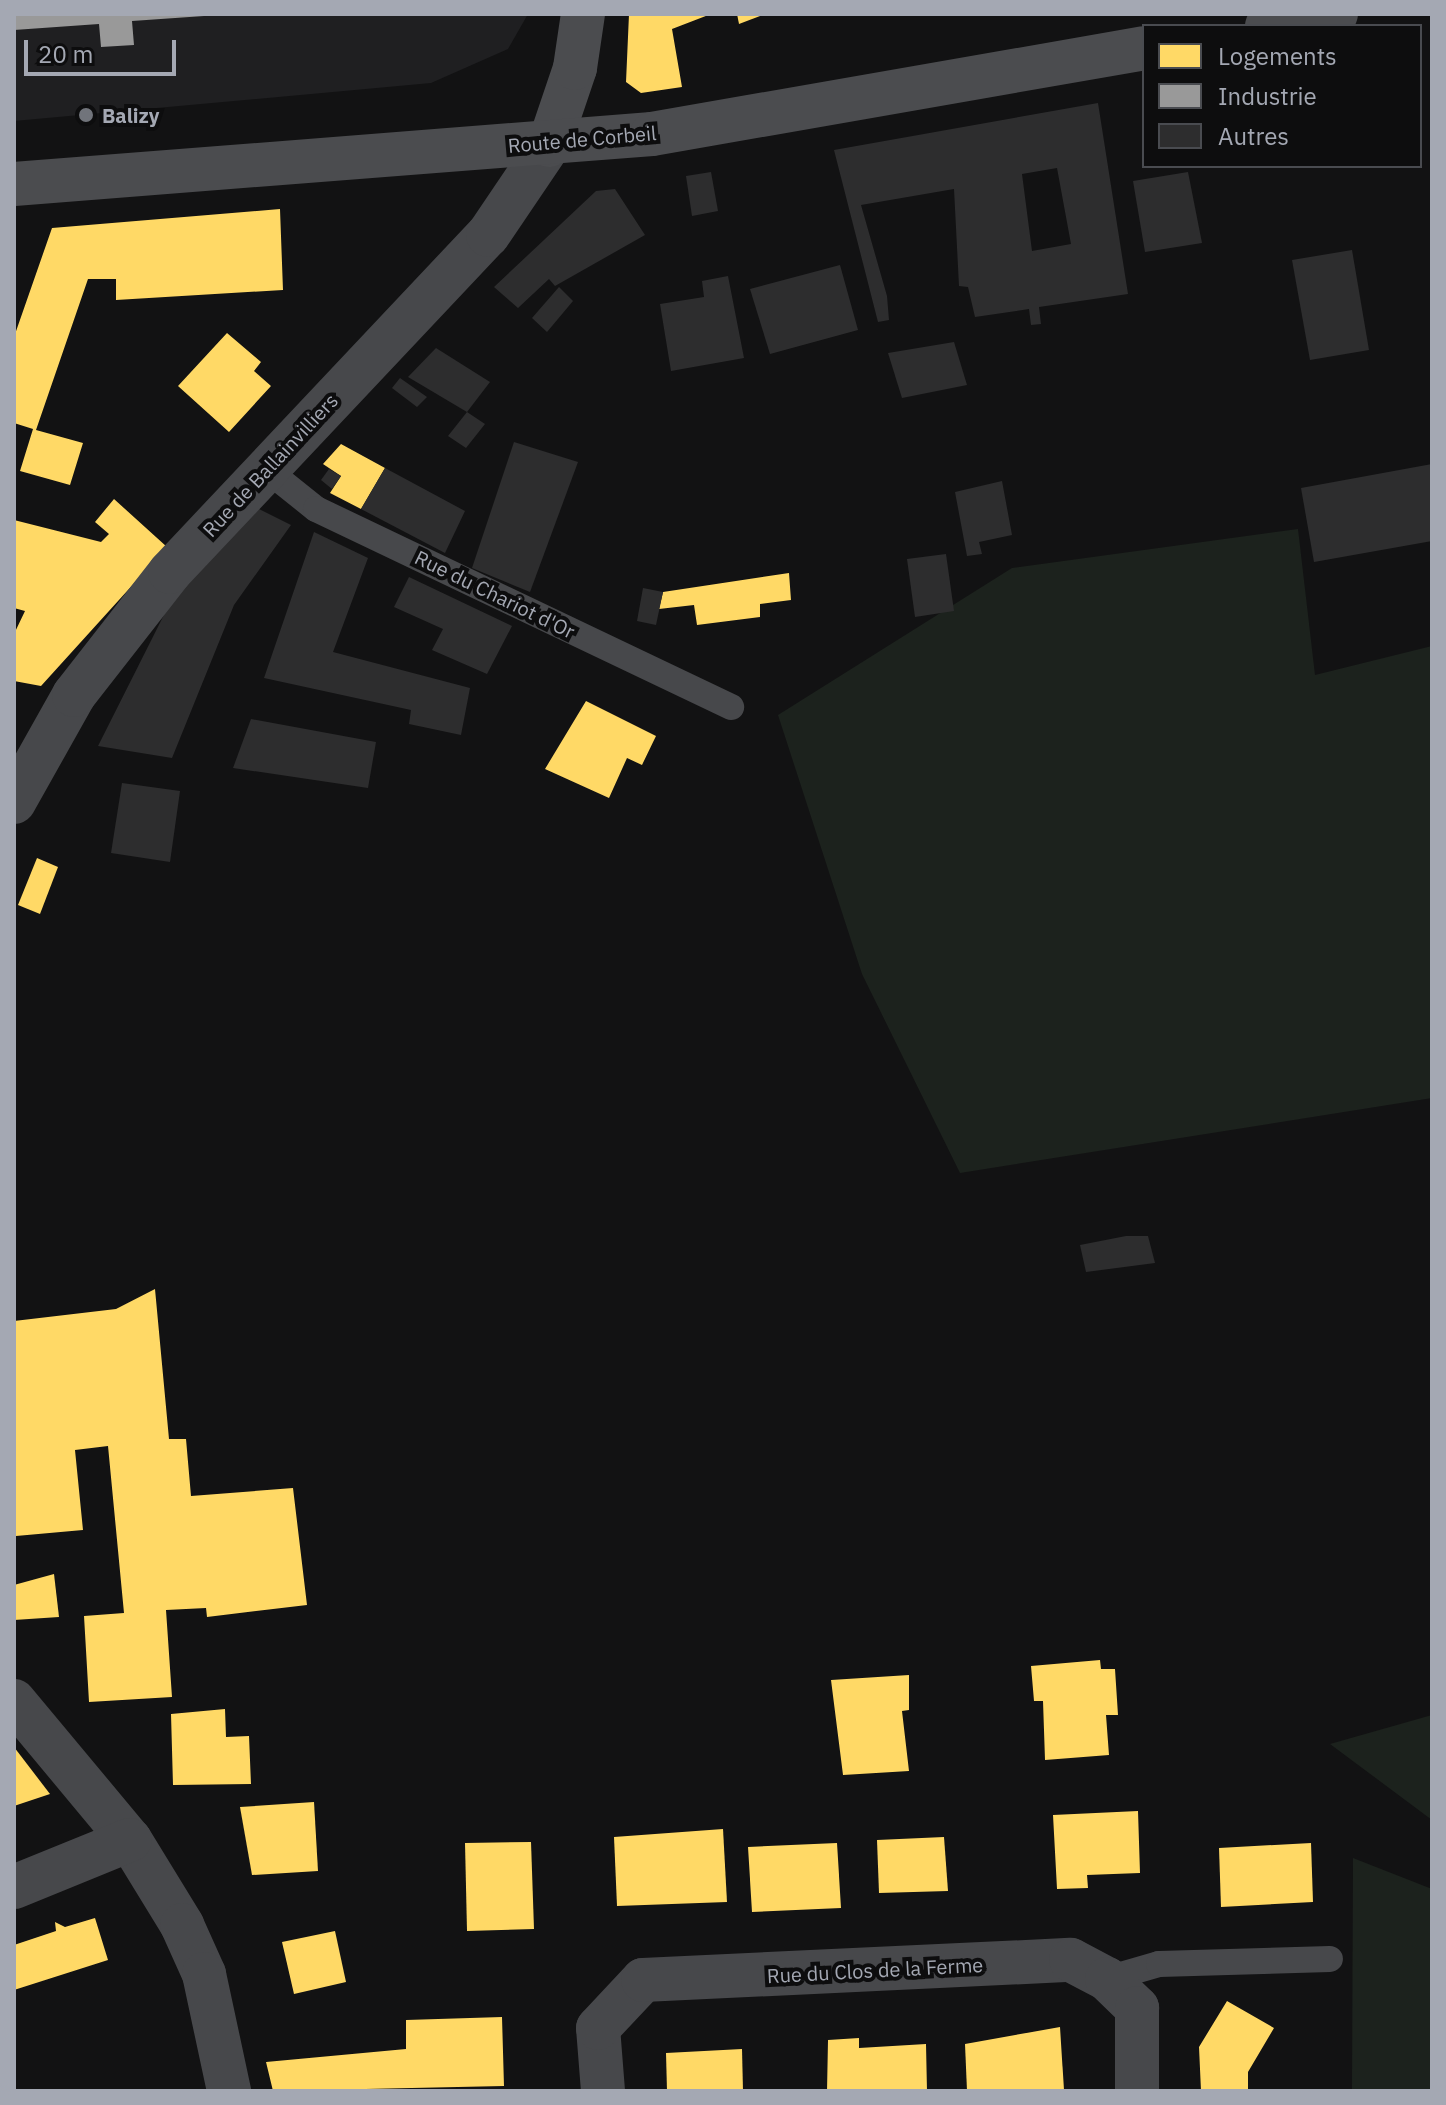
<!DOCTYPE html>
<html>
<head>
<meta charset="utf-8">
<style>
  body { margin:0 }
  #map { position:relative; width:1446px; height:2105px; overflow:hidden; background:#121213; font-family:"IBM Plex Sans",sans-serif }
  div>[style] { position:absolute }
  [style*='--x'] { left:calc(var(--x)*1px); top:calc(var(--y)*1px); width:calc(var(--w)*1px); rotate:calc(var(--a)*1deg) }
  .built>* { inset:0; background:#1f1f21 }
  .green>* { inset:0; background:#1c221d }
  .homes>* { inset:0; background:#ffd966 }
  .industry>* { inset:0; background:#999 }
  .building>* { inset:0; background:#2d2d2e }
  .lane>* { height:26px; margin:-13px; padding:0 13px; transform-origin:13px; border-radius:13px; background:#47484b }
  .street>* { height:44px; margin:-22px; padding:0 22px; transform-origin:22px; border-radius:22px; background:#47484b }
  .secondary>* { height:44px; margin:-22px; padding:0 22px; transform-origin:22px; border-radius:22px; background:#4b4c4f }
  .dots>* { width:22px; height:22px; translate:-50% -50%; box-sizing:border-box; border:4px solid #0d0d0e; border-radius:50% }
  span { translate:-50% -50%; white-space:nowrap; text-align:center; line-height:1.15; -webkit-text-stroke:8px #0d0d0e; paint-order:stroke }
  .poi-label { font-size:20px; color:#a4a8b3; font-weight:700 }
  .left { translate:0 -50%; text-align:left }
  .street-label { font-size:20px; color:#a4a8b3 }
  .frame { position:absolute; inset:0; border:16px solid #a4a8b3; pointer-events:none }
  .legend { position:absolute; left:1142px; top:24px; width:280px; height:144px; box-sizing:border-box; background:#0d0d0e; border:2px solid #494b50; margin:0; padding:10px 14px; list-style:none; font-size:24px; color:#a4a8b3 }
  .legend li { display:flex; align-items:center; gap:16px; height:40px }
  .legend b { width:40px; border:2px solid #494b50 }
  .scale { position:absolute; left:24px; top:40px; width:152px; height:36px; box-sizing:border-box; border:4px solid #a4a8b3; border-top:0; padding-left:10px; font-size:24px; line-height:28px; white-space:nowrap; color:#a4a8b3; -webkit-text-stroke:6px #0d0d0e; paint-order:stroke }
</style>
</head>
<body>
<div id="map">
  <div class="built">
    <i style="clip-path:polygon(14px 14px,528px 14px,508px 49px,431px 83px,14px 121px)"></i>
  </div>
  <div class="green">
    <i style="clip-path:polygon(1298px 529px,1315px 675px,1432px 646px,1432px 1098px,960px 1173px,862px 974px,778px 715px,1012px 568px)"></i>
    <i style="clip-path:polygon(1432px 1715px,1432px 1820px,1330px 1744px)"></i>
    <i style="clip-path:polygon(1353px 1858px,1432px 1889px,1432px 2091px,1352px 2091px)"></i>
  </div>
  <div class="homes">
    <i style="clip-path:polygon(629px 14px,711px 14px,672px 29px,682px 87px,641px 93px,626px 82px)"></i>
    <i style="clip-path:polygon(737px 14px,765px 14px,739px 24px)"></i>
    <i style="clip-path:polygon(280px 209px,283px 290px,116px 300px,116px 279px,88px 279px,36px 430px,83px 443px,70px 485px,20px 471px,33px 429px,14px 423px,14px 337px,52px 228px)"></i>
    <i style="clip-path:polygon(227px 333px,261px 362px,254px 371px,271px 386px,229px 432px,178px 386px)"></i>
    <i style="clip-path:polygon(341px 444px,385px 468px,361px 509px,330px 493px,341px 476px,323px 464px)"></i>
    <i style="clip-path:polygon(114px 499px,167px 547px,41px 686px,14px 681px,14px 634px,25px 611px,14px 608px,14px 520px,101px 542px,109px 534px,95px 522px)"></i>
    <i style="clip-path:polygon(789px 573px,791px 600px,760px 604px,760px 617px,697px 625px,694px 605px,659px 609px,663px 592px)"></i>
    <i style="clip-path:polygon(586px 701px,656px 736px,642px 765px,627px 758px,609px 798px,545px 769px)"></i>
    <i style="clip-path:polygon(37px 858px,58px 867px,40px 914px,18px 905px)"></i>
    <i style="clip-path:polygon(155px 1289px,169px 1439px,186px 1439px,191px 1496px,293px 1488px,307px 1605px,207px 1617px,206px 1608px,166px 1610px,172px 1697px,89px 1702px,84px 1616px,124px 1613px,108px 1446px,75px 1450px,83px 1530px,16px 1536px,14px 1321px,116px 1309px)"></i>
    <i style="clip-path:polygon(54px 1574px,59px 1617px,14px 1620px,14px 1585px)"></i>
    <i style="clip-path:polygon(1100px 1660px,1101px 1669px,1115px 1669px,1118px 1715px,1106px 1715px,1109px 1755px,1045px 1760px,1043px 1701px,1034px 1701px,1031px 1666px)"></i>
    <i style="clip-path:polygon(909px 1675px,909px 1710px,902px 1711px,909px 1771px,843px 1775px,831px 1680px)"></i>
    <i style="clip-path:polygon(225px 1709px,226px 1737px,249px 1736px,251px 1784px,173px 1785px,171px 1714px)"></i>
    <i style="clip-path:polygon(14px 1747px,50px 1794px,14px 1806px)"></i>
    <i style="clip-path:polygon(314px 1802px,318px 1871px,252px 1875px,240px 1807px)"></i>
    <i style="clip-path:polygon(1138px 1811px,1140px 1873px,1087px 1875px,1088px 1888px,1057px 1889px,1053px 1815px)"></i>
    <i style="clip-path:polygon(723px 1829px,727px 1902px,617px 1906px,614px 1837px)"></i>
    <i style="clip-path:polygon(944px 1837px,948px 1891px,879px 1893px,877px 1840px)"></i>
    <i style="clip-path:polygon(531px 1842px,534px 1929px,467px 1931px,465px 1843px)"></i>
    <i style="clip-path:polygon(837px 1843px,841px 1908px,752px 1912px,748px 1847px)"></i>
    <i style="clip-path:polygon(1311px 1843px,1313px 1902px,1221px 1907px,1219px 1848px)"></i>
    <i style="clip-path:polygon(95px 1918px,108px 1960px,14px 1990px,14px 1945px,56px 1931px,55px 1922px,65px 1927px)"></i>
    <i style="clip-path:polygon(335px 1931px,346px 1982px,294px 1994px,282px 1942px)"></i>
    <i style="clip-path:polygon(1227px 2001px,1274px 2028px,1248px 2072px,1248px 2091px,1201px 2091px,1199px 2047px)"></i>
    <i style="clip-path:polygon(502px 2017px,504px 2086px,273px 2091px,266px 2062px,406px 2049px,406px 2020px)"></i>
    <i style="clip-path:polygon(1060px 2027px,1064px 2090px,967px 2091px,965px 2044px)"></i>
    <i style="clip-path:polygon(859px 2038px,859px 2048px,926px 2044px,927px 2091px,827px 2091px,828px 2040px)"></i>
    <i style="clip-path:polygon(742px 2049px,743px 2091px,667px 2091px,666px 2053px)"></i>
  </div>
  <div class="industry">
    <i style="clip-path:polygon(14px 14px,204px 14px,204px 16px,132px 21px,134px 45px,101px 47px,99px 24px,14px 30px)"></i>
  </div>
  <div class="building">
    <i style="clip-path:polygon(evenodd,1098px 103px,1128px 294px,1039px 307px,1041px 324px,1031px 325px,1029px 309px,975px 317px,968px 287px,959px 286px,954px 189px,861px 205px,887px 296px,889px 320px,878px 322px,834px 150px,1098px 103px,1057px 168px,1071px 244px,1032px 251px,1022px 174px,1057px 168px)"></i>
    <i style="clip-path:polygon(711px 172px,718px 211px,692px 216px,686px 176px)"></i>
    <i style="clip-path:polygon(1188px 172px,1202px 243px,1145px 252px,1133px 181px)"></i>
    <i style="clip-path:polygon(615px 189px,645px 235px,555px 286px,549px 279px,518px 308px,494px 287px,596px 191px)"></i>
    <i style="clip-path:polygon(1352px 250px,1369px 350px,1310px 360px,1292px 260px)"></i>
    <i style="clip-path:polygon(840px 265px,858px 330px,770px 354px,750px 289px)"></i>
    <i style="clip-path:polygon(728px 276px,744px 358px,671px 371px,660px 304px,704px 297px,702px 281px)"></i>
    <i style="clip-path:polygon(559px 287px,573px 301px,547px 332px,532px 318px)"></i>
    <i style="clip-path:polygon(954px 342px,967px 385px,902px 398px,888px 353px)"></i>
    <i style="clip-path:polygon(436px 348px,490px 382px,467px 412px,408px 377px)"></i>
    <i style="clip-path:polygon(400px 378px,427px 397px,417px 407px,392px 388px)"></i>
    <i style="clip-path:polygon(467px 412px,485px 424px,466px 448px,448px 436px)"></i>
    <i style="clip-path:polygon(514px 442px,578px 462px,530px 592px,472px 568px)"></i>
    <i style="clip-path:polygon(1432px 464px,1432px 541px,1314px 562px,1301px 488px)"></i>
    <i style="clip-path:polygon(385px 468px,465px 511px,445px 553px,361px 509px)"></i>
    <i style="clip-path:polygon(329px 469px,341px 476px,332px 489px,321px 480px)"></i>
    <i style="clip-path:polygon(1002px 481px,1012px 535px,979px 542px,982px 554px,967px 556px,955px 492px)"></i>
    <i style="clip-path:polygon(257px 508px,291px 525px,234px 605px,172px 758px,98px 746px,180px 583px)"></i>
    <i style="clip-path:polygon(314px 532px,368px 558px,333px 652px,470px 688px,461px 735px,409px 724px,411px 710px,264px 678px)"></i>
    <i style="clip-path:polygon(946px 554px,954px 611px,915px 617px,907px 559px)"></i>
    <i style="clip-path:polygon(409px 577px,512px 626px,487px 674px,432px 650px,443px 629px,394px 607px)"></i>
    <i style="clip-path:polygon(643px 588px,663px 592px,656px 625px,637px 621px)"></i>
    <i style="clip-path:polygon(251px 719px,376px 742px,368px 788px,233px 768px)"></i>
    <i style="clip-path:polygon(122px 783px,180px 791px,170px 862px,111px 853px)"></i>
    <i style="clip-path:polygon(1126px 1236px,1148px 1236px,1155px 1263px,1086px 1272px,1080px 1245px)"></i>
  </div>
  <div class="lane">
    <i style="--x:266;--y:469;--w:64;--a:38.7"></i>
    <i style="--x:316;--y:509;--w:460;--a:25.5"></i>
    <i style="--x:1107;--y:1979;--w:54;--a:-16.1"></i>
    <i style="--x:1159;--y:1964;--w:171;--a:-1.7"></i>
  </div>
  <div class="street">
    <i style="--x:14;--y:802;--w:123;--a:-60.7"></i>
    <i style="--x:74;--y:695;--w:156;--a:-52"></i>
    <i style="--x:170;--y:572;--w:463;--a:-46.7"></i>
    <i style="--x:488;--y:235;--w:109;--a:-55.9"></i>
    <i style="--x:14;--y:1701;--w:181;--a:50.2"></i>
    <i style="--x:130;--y:1840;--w:100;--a:58.5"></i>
    <i style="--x:182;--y:1925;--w:54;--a:65.8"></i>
    <i style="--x:204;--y:1974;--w:120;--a:77.9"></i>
    <i style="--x:14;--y:1887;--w:125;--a:-22.1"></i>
    <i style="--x:603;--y:2091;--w:63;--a:-94.5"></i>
    <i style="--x:598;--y:2028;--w:66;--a:-46.8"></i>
    <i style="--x:643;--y:1980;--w:428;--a:-2.7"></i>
    <i style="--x:1071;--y:1960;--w:41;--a:27.8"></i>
    <i style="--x:1107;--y:1979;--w:42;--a:44"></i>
    <i style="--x:1137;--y:2008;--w:83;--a:90"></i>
  </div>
  <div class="secondary">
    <i style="--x:1267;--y:26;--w:70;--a:-9.9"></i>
    <i style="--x:549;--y:145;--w:81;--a:-71.3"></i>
    <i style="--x:575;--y:68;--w:55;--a:-81.6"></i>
    <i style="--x:14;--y:184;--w:640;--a:-4.48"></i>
    <i style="--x:652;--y:134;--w:499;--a:-9.9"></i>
  </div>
  <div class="dots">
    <i style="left:86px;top:115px;background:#71747b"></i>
  </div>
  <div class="poi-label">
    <span class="left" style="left:102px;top:115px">Balizy</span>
  </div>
  <div class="street-label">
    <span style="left:582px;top:139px;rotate:-5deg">Route de Corbeil</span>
    <span style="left:270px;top:465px;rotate:-47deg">Rue de Ballainvilliers</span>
    <span style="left:495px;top:594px;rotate:26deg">Rue du Chariot d'Or</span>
    <span style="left:875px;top:1970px;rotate:-3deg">Rue du Clos de la Ferme</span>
  </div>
  <div class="frame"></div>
  <ul class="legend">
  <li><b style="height:22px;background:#ffd966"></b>Logements</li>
  <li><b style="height:22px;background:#999"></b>Industrie</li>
  <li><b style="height:22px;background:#2d2d2e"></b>Autres</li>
  </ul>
  <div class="scale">20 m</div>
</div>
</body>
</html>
